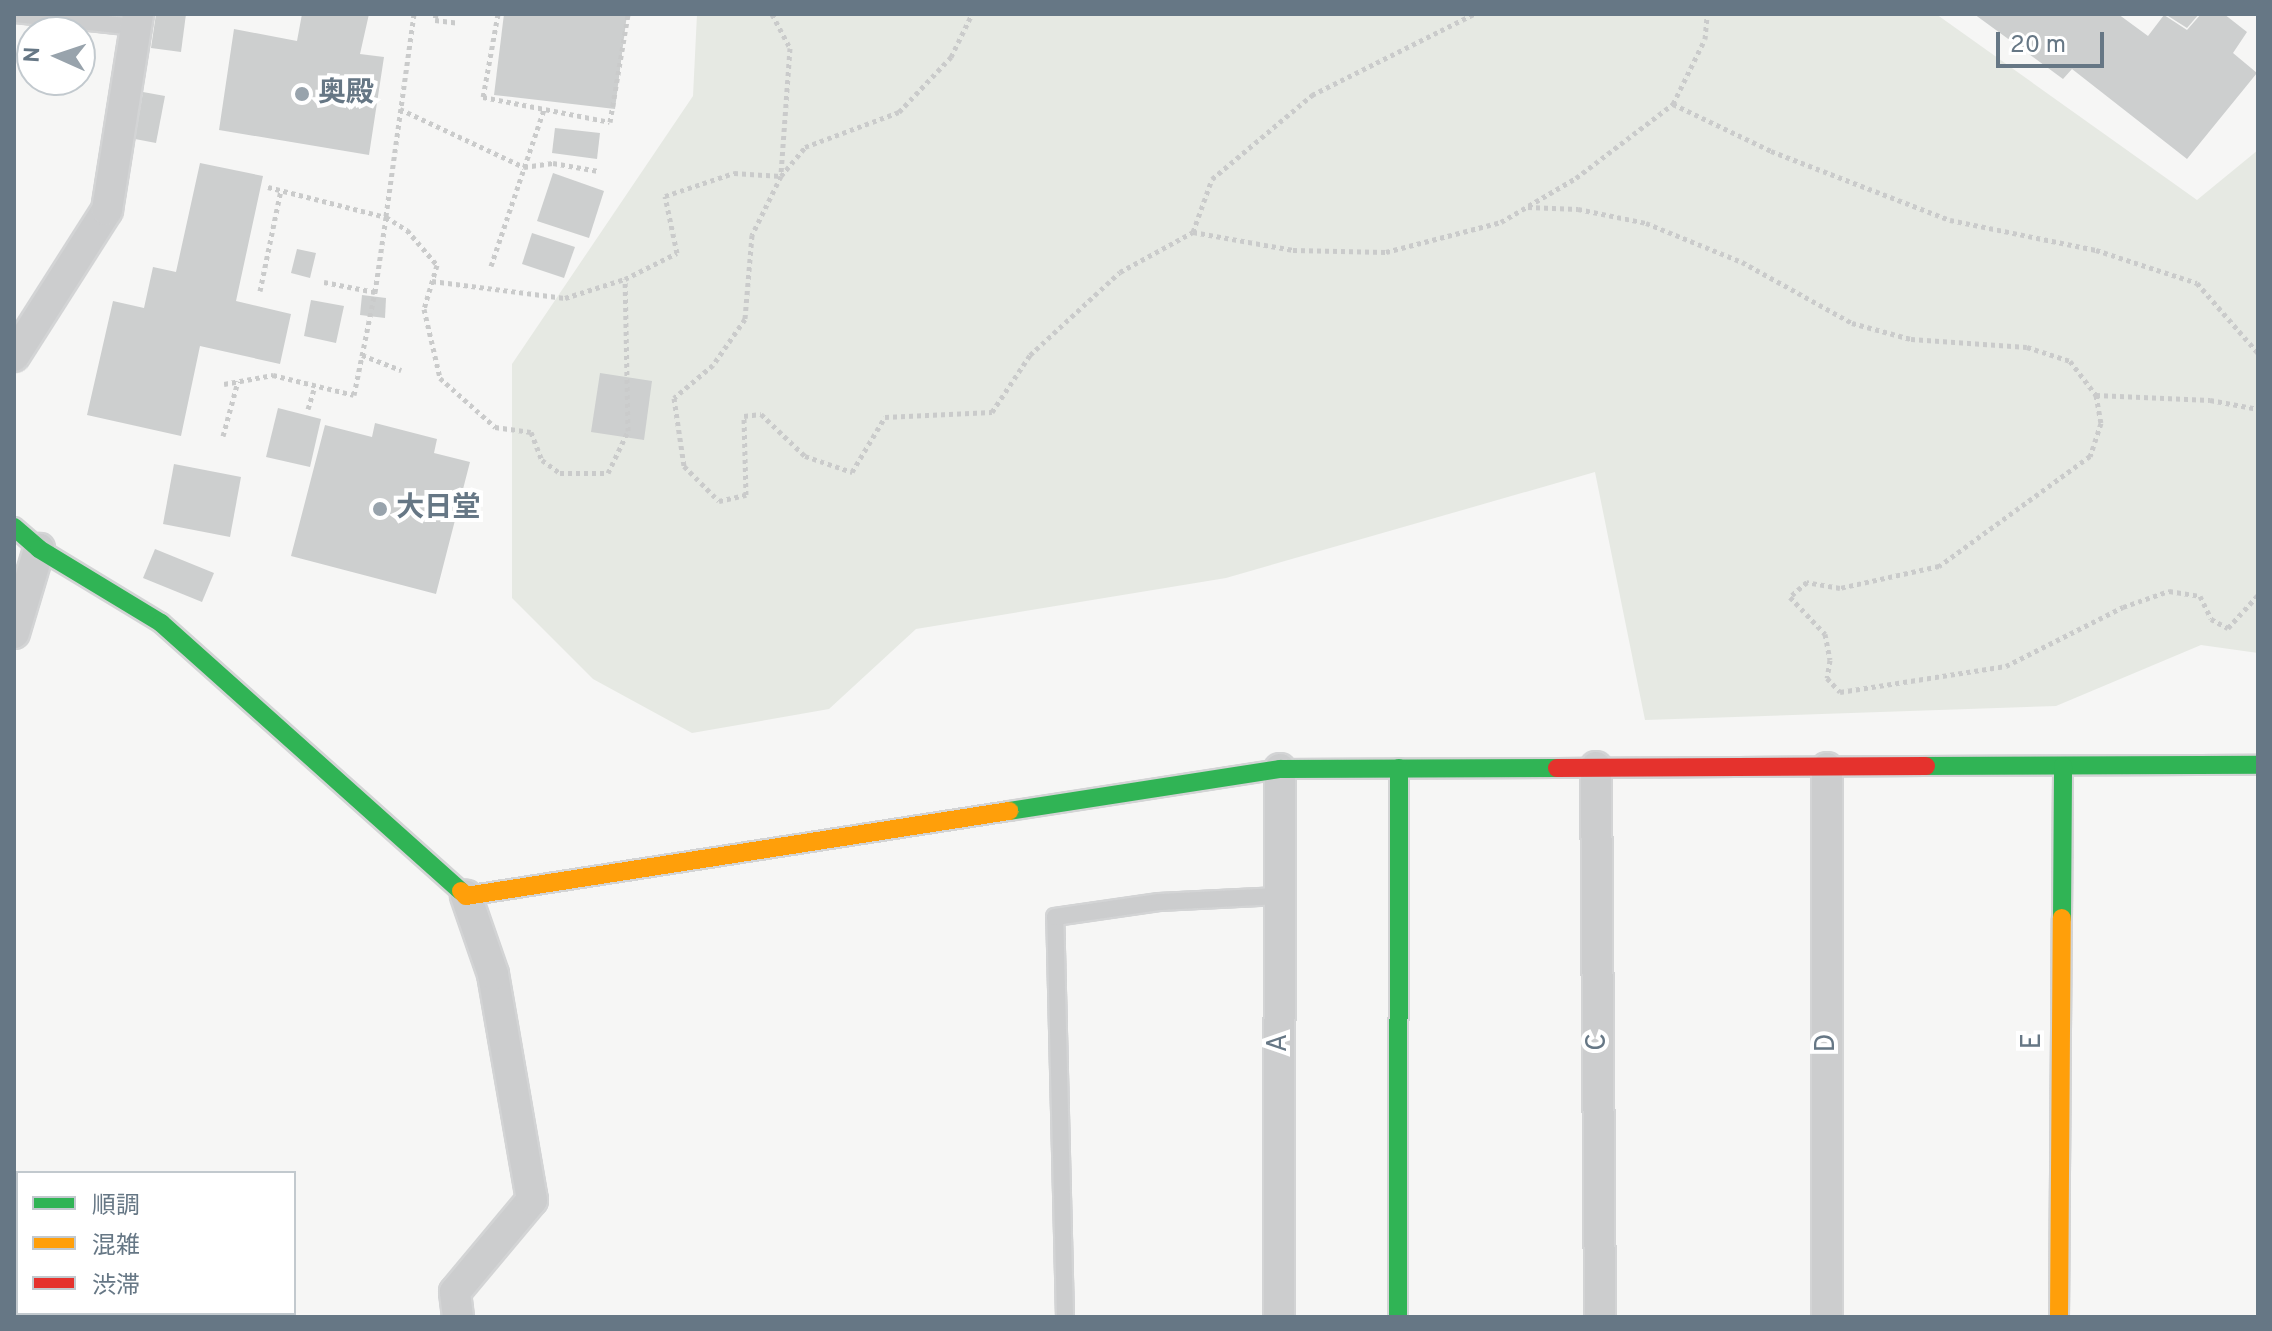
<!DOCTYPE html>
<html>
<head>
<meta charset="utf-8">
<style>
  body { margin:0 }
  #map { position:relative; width:2272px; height:1331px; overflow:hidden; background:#f6f6f5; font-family:Overpass,"Noto Sans JP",sans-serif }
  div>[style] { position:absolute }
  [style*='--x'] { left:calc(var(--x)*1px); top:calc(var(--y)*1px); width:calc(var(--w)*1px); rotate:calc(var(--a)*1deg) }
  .green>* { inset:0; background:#e6e9e3 }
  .building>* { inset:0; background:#cdcfcf }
  .path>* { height:5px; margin-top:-2.5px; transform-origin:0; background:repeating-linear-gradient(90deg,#cacbcb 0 4px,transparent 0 8px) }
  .roads { filter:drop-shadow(2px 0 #d3d4d5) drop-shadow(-2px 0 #d3d4d5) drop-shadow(0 2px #d3d4d5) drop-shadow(0 -2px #d3d4d5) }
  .lane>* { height:16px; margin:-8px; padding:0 8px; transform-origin:8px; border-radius:8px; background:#cccdce }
  .street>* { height:30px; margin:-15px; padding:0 15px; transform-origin:15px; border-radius:15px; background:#cccdce }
  .fast>* { height:18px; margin:-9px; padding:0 9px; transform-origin:9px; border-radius:9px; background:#30b455 }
  .slow>* { height:18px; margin:-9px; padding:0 9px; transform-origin:9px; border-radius:9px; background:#ff9f0a }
  .jam>* { height:18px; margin:-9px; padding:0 9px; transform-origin:9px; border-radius:9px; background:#e5322d }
  .dots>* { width:22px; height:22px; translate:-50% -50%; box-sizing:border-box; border:4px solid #fff; border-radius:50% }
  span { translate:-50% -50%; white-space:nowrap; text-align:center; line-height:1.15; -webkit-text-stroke:8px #fff; paint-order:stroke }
  .poi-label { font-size:28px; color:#667785; font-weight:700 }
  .left { translate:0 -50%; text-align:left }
  .street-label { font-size:28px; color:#667785 }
  .frame { position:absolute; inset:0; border:16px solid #667785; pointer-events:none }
  .legend { position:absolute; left:16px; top:1171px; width:280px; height:144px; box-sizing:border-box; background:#fff; border:2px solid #c2c9ce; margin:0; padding:10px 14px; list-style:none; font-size:24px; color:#667785 }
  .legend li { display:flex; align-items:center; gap:16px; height:40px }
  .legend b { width:40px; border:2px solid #c2c9ce }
  .north { position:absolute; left:16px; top:16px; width:80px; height:80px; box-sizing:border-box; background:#fff; border:2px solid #c2c9ce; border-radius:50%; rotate:273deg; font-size:22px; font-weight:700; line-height:32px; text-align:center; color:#667785 }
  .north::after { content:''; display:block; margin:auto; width:28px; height:36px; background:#98a3ac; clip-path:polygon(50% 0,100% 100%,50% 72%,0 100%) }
  .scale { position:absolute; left:1996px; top:32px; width:108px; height:36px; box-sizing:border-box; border:4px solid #667785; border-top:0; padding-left:10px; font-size:24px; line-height:28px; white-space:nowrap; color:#667785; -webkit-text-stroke:6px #fff; paint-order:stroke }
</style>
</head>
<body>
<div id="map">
  <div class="green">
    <i style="clip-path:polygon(697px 14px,1936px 14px,2197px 200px,2258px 150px,2258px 653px,2201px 645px,2056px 706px,1645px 720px,1595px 472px,1226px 578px,916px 629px,829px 709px,692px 733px,593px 679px,512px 598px,512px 364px,693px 96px)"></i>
  </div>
  <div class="building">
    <i style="clip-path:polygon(156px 14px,186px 14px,181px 52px,151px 48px)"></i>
    <i style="clip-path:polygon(302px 14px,369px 14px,360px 54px,384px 57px,369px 155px,219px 130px,234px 29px,297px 41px)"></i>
    <i style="clip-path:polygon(504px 14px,627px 14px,615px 109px,494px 95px)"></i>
    <i style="clip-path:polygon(1974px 14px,2118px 14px,2148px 36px,2164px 15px,2187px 30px,2201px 14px,2224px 14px,2247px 32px,2233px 53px,2257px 73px,2187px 159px,2072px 69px,2063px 79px)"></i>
    <i style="clip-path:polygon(2165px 14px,2199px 14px,2187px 28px)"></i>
    <i style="clip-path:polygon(143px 92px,165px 96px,156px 143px,135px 139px)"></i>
    <i style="clip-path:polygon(555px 128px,600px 133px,597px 159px,552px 153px)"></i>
    <i style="clip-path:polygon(200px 163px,263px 176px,236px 301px,291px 314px,280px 364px,200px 346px,181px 436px,87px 415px,113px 301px,144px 308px,153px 267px,176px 272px)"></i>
    <i style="clip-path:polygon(553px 173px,604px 191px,589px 238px,537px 221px)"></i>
    <i style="clip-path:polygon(532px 233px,575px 247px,564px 278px,522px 264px)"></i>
    <i style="clip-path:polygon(297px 249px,316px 253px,310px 278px,291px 273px)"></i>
    <i style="clip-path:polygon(362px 295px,386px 298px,385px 318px,360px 315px)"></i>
    <i style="clip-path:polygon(311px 300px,344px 306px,336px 343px,304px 336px)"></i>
    <i style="clip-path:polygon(600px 373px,652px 381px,644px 440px,591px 432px)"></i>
    <i style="clip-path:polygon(278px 408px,321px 419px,310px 467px,266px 457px)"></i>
    <i style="clip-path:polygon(375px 423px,437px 439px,434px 453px,470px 462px,436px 594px,291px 556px,325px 425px,372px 437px)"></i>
    <i style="clip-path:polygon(174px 464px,241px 477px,230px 537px,163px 524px)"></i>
    <i style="clip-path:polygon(155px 549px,214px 573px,202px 602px,143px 578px)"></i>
  </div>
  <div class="path">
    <i style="--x:414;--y:14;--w:205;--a:97.9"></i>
    <i style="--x:386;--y:217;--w:25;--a:32"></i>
    <i style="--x:407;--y:230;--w:46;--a:49.4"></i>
    <i style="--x:437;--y:265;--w:46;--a:106.5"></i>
    <i style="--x:424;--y:309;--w:71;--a:76.9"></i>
    <i style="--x:440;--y:378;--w:74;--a:41.7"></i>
    <i style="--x:495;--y:427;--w:36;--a:8"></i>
    <i style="--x:531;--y:432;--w:30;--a:69"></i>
    <i style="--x:542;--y:460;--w:22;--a:36"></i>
    <i style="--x:560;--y:473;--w:48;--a:0"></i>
    <i style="--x:608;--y:473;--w:47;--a:-64.5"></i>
    <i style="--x:628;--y:431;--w:152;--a:-91.1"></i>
    <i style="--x:625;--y:279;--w:58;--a:-26.6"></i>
    <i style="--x:677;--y:253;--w:58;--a:-101.9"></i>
    <i style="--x:665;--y:196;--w:73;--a:-18.4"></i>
    <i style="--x:734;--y:173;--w:47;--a:3.7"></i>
    <i style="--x:781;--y:176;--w:66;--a:116.2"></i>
    <i style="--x:752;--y:235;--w:84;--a:94.8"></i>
    <i style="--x:745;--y:319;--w:56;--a:124.8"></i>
    <i style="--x:713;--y:365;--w:51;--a:139.8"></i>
    <i style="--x:674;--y:398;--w:69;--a:81.6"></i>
    <i style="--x:684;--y:466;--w:49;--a:45"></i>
    <i style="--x:719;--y:501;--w:28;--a:-13"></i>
    <i style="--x:746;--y:495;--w:79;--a:-91.5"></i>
    <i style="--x:744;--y:416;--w:17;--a:-7"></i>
    <i style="--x:761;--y:414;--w:61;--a:43.7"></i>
    <i style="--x:805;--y:456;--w:50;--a:18.8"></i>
    <i style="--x:852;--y:472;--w:64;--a:-59"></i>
    <i style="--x:885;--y:417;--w:107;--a:-2.7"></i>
    <i style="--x:992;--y:412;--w:69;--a:-56.3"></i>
    <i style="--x:1030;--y:355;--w:122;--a:-42.7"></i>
    <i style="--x:1120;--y:272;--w:83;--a:-28.7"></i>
    <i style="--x:1193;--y:232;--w:102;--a:10.2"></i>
    <i style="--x:1293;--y:250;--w:93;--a:1.2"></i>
    <i style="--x:1386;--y:252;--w:119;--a:-14.6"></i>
    <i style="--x:1501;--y:222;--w:87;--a:-30.4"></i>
    <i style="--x:1576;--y:178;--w:122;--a:-37.3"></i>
    <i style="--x:1673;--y:104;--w:109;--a:25.6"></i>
    <i style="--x:1771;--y:151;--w:192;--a:21.1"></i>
    <i style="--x:1950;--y:220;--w:149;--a:11.6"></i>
    <i style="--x:2096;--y:250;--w:106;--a:18.1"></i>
    <i style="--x:2197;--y:283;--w:93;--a:48.9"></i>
    <i style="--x:436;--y:14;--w:6;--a:99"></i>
    <i style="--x:435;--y:20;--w:23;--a:7"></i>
    <i style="--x:498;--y:14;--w:84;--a:100.2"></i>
    <i style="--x:483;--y:97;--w:129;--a:11.1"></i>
    <i style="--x:610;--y:122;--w:109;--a:-80.5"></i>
    <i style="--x:772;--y:14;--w:38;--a:62"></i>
    <i style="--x:790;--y:48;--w:127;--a:94.1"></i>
    <i style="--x:1673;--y:104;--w:72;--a:-63.8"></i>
    <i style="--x:1705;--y:39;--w:25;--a:-85"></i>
    <i style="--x:400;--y:109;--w:137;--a:25.1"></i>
    <i style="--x:524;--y:167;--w:29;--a:-8"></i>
    <i style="--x:553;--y:163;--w:46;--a:10.1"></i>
    <i style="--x:781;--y:176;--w:38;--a:-50"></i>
    <i style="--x:805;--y:147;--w:100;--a:-20.4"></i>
    <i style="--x:899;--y:112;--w:76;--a:-46.6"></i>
    <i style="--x:951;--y:57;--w:48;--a:-64"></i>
    <i style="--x:268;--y:187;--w:122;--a:14.3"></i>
    <i style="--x:386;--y:217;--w:76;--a:98.3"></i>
    <i style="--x:375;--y:292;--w:52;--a:-168.9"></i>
    <i style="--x:1528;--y:207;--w:50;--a:2.3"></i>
    <i style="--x:1578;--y:209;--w:69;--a:11.6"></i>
    <i style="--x:1646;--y:223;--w:104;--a:22.1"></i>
    <i style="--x:1742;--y:262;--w:126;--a:29"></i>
    <i style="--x:1852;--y:323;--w:61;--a:15.2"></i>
    <i style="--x:1911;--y:339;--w:116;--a:3.9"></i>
    <i style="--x:2027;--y:347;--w:45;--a:18"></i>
    <i style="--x:2070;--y:361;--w:43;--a:52.6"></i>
    <i style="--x:2096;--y:395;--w:28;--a:80"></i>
    <i style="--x:2101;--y:423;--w:35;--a:108"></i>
    <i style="--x:2090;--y:456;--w:187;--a:143.9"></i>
    <i style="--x:1939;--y:566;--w:101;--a:167.5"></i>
    <i style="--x:1840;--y:588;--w:34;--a:-170"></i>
    <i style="--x:1807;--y:582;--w:23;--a:139"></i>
    <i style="--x:1790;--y:597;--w:51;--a:46.6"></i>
    <i style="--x:1825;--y:634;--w:26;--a:79"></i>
    <i style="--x:1830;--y:660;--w:18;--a:99"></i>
    <i style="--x:1827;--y:678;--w:19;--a:47"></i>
    <i style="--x:1840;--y:692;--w:168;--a:-8.9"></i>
    <i style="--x:2006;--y:666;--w:131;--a:-26.8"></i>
    <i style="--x:2123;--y:607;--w:49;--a:-19.2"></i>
    <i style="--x:2169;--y:591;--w:31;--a:9"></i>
    <i style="--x:2200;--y:596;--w:25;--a:64"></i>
    <i style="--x:2211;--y:619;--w:19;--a:28"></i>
    <i style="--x:2228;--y:628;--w:45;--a:-47.7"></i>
    <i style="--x:1193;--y:232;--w:56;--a:-70.3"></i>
    <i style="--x:1212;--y:179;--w:131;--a:-40"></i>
    <i style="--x:1312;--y:95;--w:181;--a:-26.6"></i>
    <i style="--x:491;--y:266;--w:166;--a:-71.3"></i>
    <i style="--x:432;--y:281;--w:134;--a:7.3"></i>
    <i style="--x:565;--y:298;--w:63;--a:-17.6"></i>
    <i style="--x:260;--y:291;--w:103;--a:-78.3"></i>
    <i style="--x:362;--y:355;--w:42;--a:21"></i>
    <i style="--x:224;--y:384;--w:50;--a:-10.4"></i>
    <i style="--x:273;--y:375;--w:83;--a:13.9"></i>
    <i style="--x:354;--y:395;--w:105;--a:-78.5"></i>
    <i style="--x:2096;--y:395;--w:114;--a:2.5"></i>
    <i style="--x:2210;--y:400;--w:49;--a:10.6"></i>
    <i style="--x:308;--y:409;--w:24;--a:-73"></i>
    <i style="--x:223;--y:436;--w:57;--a:-74.7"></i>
  </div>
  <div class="roads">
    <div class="lane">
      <i style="--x:14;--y:14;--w:123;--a:6.1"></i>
      <i style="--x:1065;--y:1317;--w:400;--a:-91.4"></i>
      <i style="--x:1055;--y:917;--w:105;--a:-8.2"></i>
      <i style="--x:1159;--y:902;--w:120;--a:-2.9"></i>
    </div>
    <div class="street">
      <i style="--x:14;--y:356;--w:173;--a:-57.5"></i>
      <i style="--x:107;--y:210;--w:198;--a:-81"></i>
      <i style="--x:14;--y:633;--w:88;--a:-73.4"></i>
      <i style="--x:1596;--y:767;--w:550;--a:89.58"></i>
      <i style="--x:458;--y:1317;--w:25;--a:-97"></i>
      <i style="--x:455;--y:1292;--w:120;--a:-50.1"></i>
      <i style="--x:532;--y:1200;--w:229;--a:-99.8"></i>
      <i style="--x:493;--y:974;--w:83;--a:-109.1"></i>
      <i style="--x:1279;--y:1317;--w:548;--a:-89.9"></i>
      <i style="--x:1827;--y:1317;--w:549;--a:-90"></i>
    </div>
    <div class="fast">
      <i style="--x:14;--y:527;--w:33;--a:41"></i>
      <i style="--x:39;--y:549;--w:143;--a:31.2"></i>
      <i style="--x:161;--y:623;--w:402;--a:41.8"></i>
      <i style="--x:1926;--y:766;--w:332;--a:-0.2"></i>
      <i style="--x:1009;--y:811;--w:274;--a:-8.8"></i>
      <i style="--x:1280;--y:769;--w:277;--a:-0.2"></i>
      <i style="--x:2062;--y:918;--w:152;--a:-89.6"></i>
      <i style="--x:1398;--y:1317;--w:549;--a:-89.9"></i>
    </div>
    <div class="slow">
      <i style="--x:461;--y:891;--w:7;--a:45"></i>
      <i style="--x:466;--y:896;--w:550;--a:-8.9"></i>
      <i style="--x:2059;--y:1317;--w:399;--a:-89.6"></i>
    </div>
    <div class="jam">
      <i style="--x:1557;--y:768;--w:369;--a:-0.3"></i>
    </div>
  </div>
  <div class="dots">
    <i style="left:302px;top:94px;background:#98a3ac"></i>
    <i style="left:380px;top:509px;background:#98a3ac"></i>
  </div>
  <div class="poi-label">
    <span class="left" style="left:318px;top:94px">奥殿</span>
    <span class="left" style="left:396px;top:509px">大日堂</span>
  </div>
  <div class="street-label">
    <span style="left:2033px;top:1041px;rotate:-90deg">E</span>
    <span style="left:1598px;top:1042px;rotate:-90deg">C</span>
    <span style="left:1279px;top:1043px;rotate:-90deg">A</span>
    <span style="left:1827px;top:1043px;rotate:-90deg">D</span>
  </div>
  <div class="frame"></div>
  <ul class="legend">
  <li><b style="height:10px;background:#30b455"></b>順調</li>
  <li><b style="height:10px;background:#ff9f0a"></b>混雑</li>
  <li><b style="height:10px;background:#e5322d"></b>渋滞</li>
  </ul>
  <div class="north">N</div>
  <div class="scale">20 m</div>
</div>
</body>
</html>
